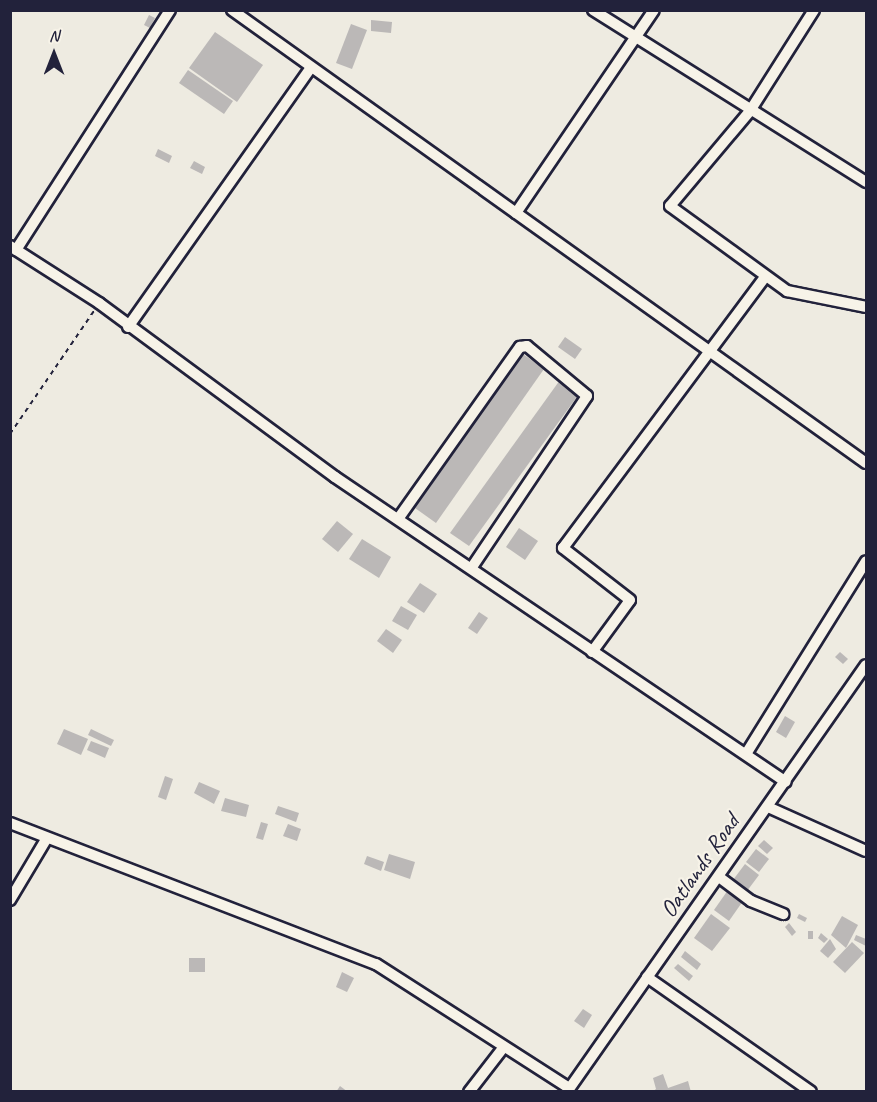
<!DOCTYPE html>
<html>
<head>
<meta charset="utf-8">
<style>
  body { margin:0 }
  #map { position:relative; width:877px; height:1102px; overflow:hidden; background:#eeebe1; font-family:Caveat,sans-serif }
  div>[style] { position:absolute }
  [style*='--x'] { left:calc(var(--x)*1px); top:calc(var(--y)*1px); width:calc(var(--w)*1px); rotate:calc(var(--a)*1deg) }
  .building>* { inset:0; background:#bbb8b7 }
  .path>* { height:2px; margin-top:-1px; transform-origin:0; background:repeating-linear-gradient(90deg,#22223b 0 4.5px,transparent 0 9px) }
  .roads { filter:drop-shadow(2px 0 #22223b) drop-shadow(-2px 0 #22223b) drop-shadow(0 2px #22223b) drop-shadow(0 -2px #22223b) }
  .minor>* { height:10px; margin:-5px; padding:0 5px; transform-origin:5px; border-radius:5px; background:#f7f3e8 }
  span { translate:-50% -50%; white-space:nowrap; text-align:center; line-height:1.15; -webkit-text-stroke:4.5px #f7f3e8; paint-order:stroke }
  .street-label { font-size:24px; color:#22223b }
  .frame { position:absolute; inset:0; border:12px solid #22223b; pointer-events:none }
  .north { position:absolute; left:24px; top:24px; width:60px; height:60px; -webkit-text-stroke:4px #f7f3e8; paint-order:stroke; rotate:0deg; font-size:16px; font-weight:700; line-height:24px; text-align:center; color:#22223b }
  .north::after { content:''; display:block; margin:auto; width:21px; height:27px; background:#22223b; clip-path:polygon(50% 0,100% 100%,50% 72%,0 100%) }
</style>
</head>
<body>
<div id="map">
  <div class="building">
    <i style="clip-path:polygon(149px 15px,155px 18px,150px 28px,144px 25px)"></i>
    <i style="clip-path:polygon(371px 20px,392px 22px,391px 33px,371px 31px)"></i>
    <i style="clip-path:polygon(351px 24px,367px 30px,352px 69px,336px 63px)"></i>
    <i style="clip-path:polygon(215px 32px,263px 65px,237px 102px,189px 68px)"></i>
    <i style="clip-path:polygon(188px 70px,233px 101px,224px 114px,179px 83px)"></i>
    <i style="clip-path:polygon(158px 149px,172px 156px,169px 163px,155px 156px)"></i>
    <i style="clip-path:polygon(194px 161px,205px 167px,202px 174px,190px 168px)"></i>
    <i style="clip-path:polygon(565px 337px,582px 349px,575px 359px,558px 347px)"></i>
    <i style="clip-path:polygon(523px 354px,544px 369px,436px 523px,415px 508px)"></i>
    <i style="clip-path:polygon(560px 380px,579px 394px,469px 546px,450px 533px)"></i>
    <i style="clip-path:polygon(337px 521px,353px 534px,338px 552px,322px 539px)"></i>
    <i style="clip-path:polygon(519px 528px,538px 541px,525px 560px,506px 547px)"></i>
    <i style="clip-path:polygon(362px 539px,391px 557px,379px 578px,349px 559px)"></i>
    <i style="clip-path:polygon(420px 583px,437px 594px,424px 613px,407px 602px)"></i>
    <i style="clip-path:polygon(401px 606px,417px 615px,408px 630px,392px 621px)"></i>
    <i style="clip-path:polygon(479px 612px,488px 618px,477px 634px,468px 628px)"></i>
    <i style="clip-path:polygon(386px 629px,402px 640px,393px 653px,377px 641px)"></i>
    <i style="clip-path:polygon(840px 652px,848px 659px,843px 664px,835px 657px)"></i>
    <i style="clip-path:polygon(785px 716px,795px 722px,786px 738px,776px 732px)"></i>
    <i style="clip-path:polygon(64px 729px,88px 739px,81px 755px,57px 744px)"></i>
    <i style="clip-path:polygon(91px 729px,114px 740px,111px 746px,88px 735px)"></i>
    <i style="clip-path:polygon(91px 741px,109px 748px,105px 758px,87px 750px)"></i>
    <i style="clip-path:polygon(165px 776px,173px 779px,166px 800px,158px 797px)"></i>
    <i style="clip-path:polygon(199px 782px,220px 791px,214px 804px,194px 793px)"></i>
    <i style="clip-path:polygon(225px 798px,249px 805px,246px 817px,221px 811px)"></i>
    <i style="clip-path:polygon(278px 806px,299px 813px,296px 822px,275px 814px)"></i>
    <i style="clip-path:polygon(261px 822px,268px 824px,263px 840px,256px 838px)"></i>
    <i style="clip-path:polygon(288px 824px,301px 829px,297px 841px,283px 836px)"></i>
    <i style="clip-path:polygon(764px 840px,773px 848px,767px 854px,758px 846px)"></i>
    <i style="clip-path:polygon(756px 849px,769px 859px,759px 872px,746px 862px)"></i>
    <i style="clip-path:polygon(389px 854px,415px 862px,410px 879px,384px 870px)"></i>
    <i style="clip-path:polygon(367px 856px,384px 862px,381px 871px,364px 864px)"></i>
    <i style="clip-path:polygon(745px 864px,759px 875px,747px 891px,733px 880px)"></i>
    <i style="clip-path:polygon(728px 890px,743px 901px,729px 921px,714px 910px)"></i>
    <i style="clip-path:polygon(711px 914px,730px 928px,712px 951px,694px 938px)"></i>
    <i style="clip-path:polygon(799px 914px,807px 918px,805px 922px,797px 918px)"></i>
    <i style="clip-path:polygon(842px 916px,858px 925px,846px 948px,831px 935px)"></i>
    <i style="clip-path:polygon(789px 923px,796px 932px,792px 936px,785px 927px)"></i>
    <i style="clip-path:polygon(808px 931px,813px 931px,813px 939px,808px 939px)"></i>
    <i style="clip-path:polygon(821px 933px,828px 939px,824px 943px,818px 938px)"></i>
    <i style="clip-path:polygon(856px 935px,866px 939px,866px 946px,854px 940px)"></i>
    <i style="clip-path:polygon(830px 939px,836px 949px,828px 958px,820px 951px)"></i>
    <i style="clip-path:polygon(852px 942px,864px 953px,845px 973px,833px 962px)"></i>
    <i style="clip-path:polygon(685px 951px,701px 964px,697px 970px,681px 957px)"></i>
    <i style="clip-path:polygon(189px 958px,205px 958px,205px 972px,189px 972px)"></i>
    <i style="clip-path:polygon(678px 964px,693px 976px,689px 981px,674px 968px)"></i>
    <i style="clip-path:polygon(342px 972px,354px 978px,347px 992px,336px 987px)"></i>
    <i style="clip-path:polygon(583px 1009px,592px 1015px,584px 1028px,574px 1021px)"></i>
    <i style="clip-path:polygon(663px 1074px,668px 1088px,688px 1081px,691px 1092px,652px 1092px,656px 1089px,653px 1078px)"></i>
    <i style="clip-path:polygon(340px 1086px,348px 1092px,336px 1092px)"></i>
  </div>
  <div class="path">
    <i style="--x:10;--y:434;--w:149;--a:-55.7"></i>
  </div>
  <div class="roads">
    <div class="minor">
      <i style="--x:232;--y:10;--w:779;--a:35.55"></i>
      <i style="--x:593;--y:10;--w:323;--a:32.2"></i>
      <i style="--x:814;--y:10;--w:120;--a:122.4"></i>
      <i style="--x:750;--y:111;--w:124;--a:130.1"></i>
      <i style="--x:670;--y:206;--w:145;--a:36"></i>
      <i style="--x:787;--y:291;--w:81;--a:11.4"></i>
      <i style="--x:516;--y:213;--w:245;--a:-55.8"></i>
      <i style="--x:10;--y:246;--w:106;--a:32.6"></i>
      <i style="--x:99;--y:303;--w:293;--a:36.4"></i>
      <i style="--x:335;--y:477;--w:544;--a:34.07"></i>
      <i style="--x:16;--y:250;--w:285;--a:-57.3"></i>
      <i style="--x:128;--y:327;--w:317;--a:-54.8"></i>
      <i style="--x:398;--y:519;--w:211;--a:-54.7"></i>
      <i style="--x:520;--y:347;--w:7;--a:-8"></i>
      <i style="--x:527;--y:346;--w:78;--a:39.8"></i>
      <i style="--x:587;--y:396;--w:206;--a:123.9"></i>
      <i style="--x:592;--y:652;--w:64;--a:-53.8"></i>
      <i style="--x:630;--y:600;--w:85;--a:-142.2"></i>
      <i style="--x:563;--y:548;--w:339;--a:-53.3"></i>
      <i style="--x:746;--y:754;--w:227;--a:-58.1"></i>
      <i style="--x:768;--y:807;--w:107;--a:24.2"></i>
      <i style="--x:10;--y:823;--w:392;--a:21.1"></i>
      <i style="--x:376;--y:964;--w:229;--a:32.7"></i>
      <i style="--x:719;--y:877;--w:40;--a:37"></i>
      <i style="--x:751;--y:901;--w:35;--a:22"></i>
      <i style="--x:10;--y:900;--w:72;--a:-59.2"></i>
      <i style="--x:647;--y:977;--w:200;--a:35"></i>
      <i style="--x:469;--y:1092;--w:56;--a:-52.3"></i>
      <i style="--x:567;--y:1092;--w:521;--a:-55"></i>
    </div>
  </div>
  <div class="street-label">
    <span style="left:700px;top:866px;rotate:-55deg">Oatlands Road</span>
  </div>
  <div class="frame"></div>
  <div class="north">N</div>
</div>
</body>
</html>
